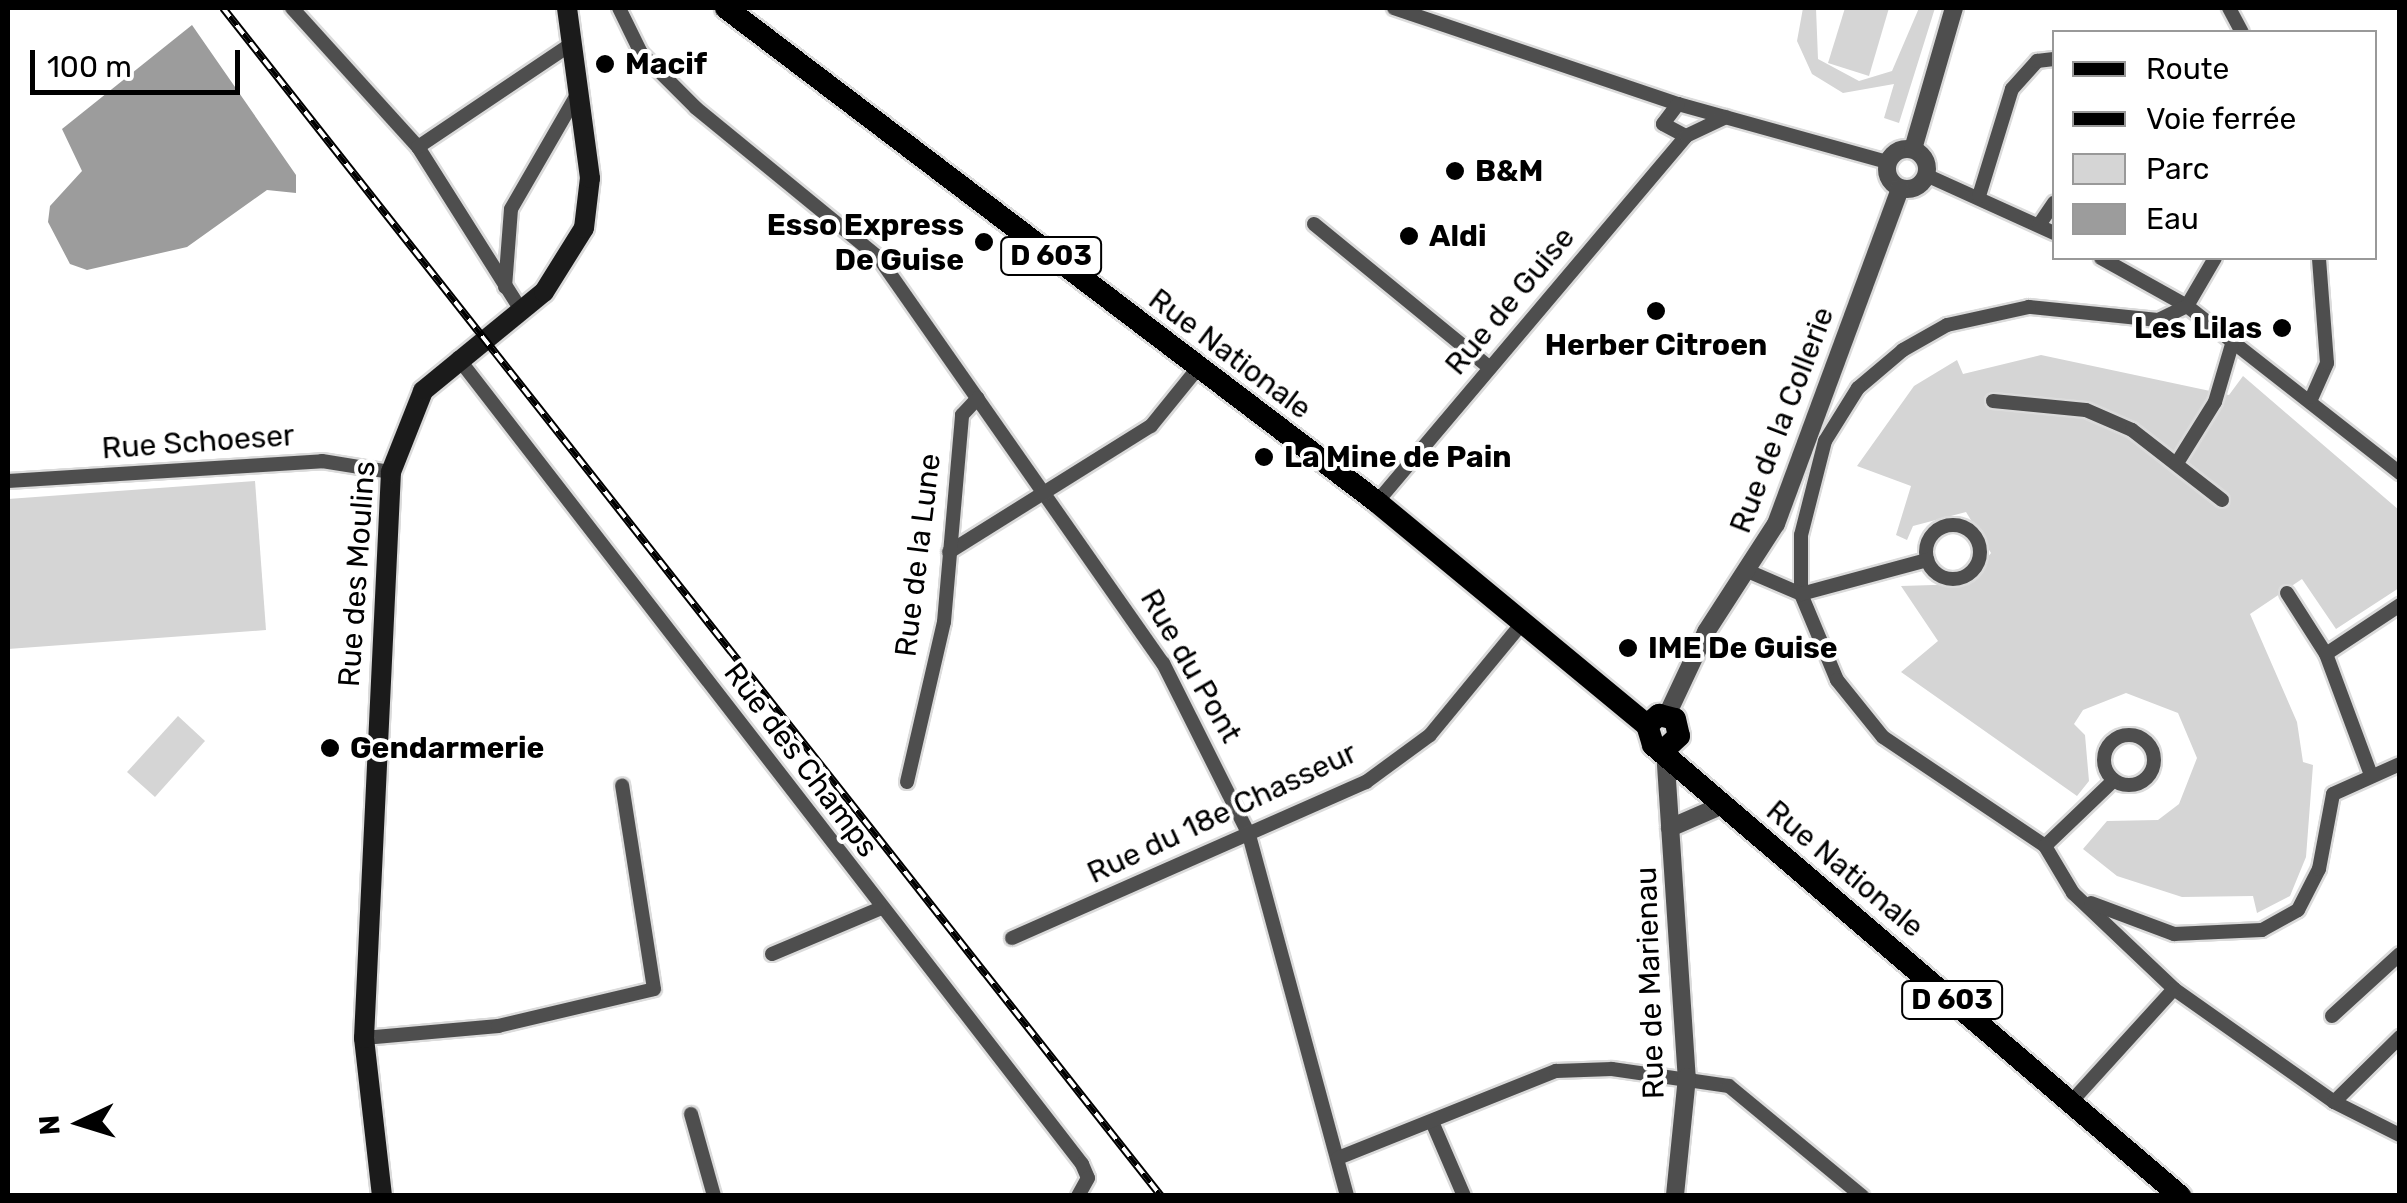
<!DOCTYPE html>
<html>
<head>
<meta charset="utf-8">
<style>
  body { margin:0 }
  #map { position:relative; width:2407px; height:1203px; overflow:hidden; background:#fff; font-family:Rubik,sans-serif }
  div>[style] { position:absolute }
  [style*='--x'] { left:calc(var(--x)*1px); top:calc(var(--y)*1px); width:calc(var(--w)*1px); rotate:calc(var(--a)*1deg) }
  .green>* { inset:0; background:#d5d5d5 }
  .water>* { inset:0; background:#9c9c9c }
  .roads { filter:drop-shadow(2px 0 #dbdbdb) drop-shadow(-2px 0 #dbdbdb) drop-shadow(0 2px #dbdbdb) drop-shadow(0 -2px #dbdbdb) }
  .minor>* { height:14px; margin:-7px; padding:0 7px; transform-origin:7px; border-radius:7px; background:#4e4e4e }
  .minor>.ring { margin:-7px; padding:0; box-sizing:content-box; background:none; border:14px solid #4e4e4e; border-radius:50% }
  .tertiary>* { height:18px; margin:-9px; padding:0 9px; transform-origin:9px; border-radius:9px; background:#4e4e4e }
  .tertiary>.ring { margin:-9px; padding:0; box-sizing:content-box; background:none; border:18px solid #4e4e4e; border-radius:50% }
  .secondary>* { height:20px; margin:-10px; padding:0 10px; transform-origin:10px; border-radius:10px; background:#1b1b1b }
  .primary>* { height:22px; margin:-11px; padding:0 11px; transform-origin:11px; border-radius:11px; background:#000 }
  .rail>* { height:8px; margin-top:-4px; transform-origin:0; background:repeating-linear-gradient(90deg,#fff 0 11px,#000 0 22px); box-sizing:border-box; border-block:2px solid #000 }
  .dots>* { width:28px; height:28px; translate:-50% -50%; box-sizing:border-box; border:5px solid #fff; border-radius:50% }
  span { translate:-50% -50%; white-space:nowrap; text-align:center; line-height:1.15; -webkit-text-stroke:8px #fff; paint-order:stroke }
  .shield-label span { padding:2px 8px; background:#fff; border:2px solid; border-radius:8px; -webkit-text-stroke-width:0 }
  .shield-label { font-size:28px; color:#000; font-weight:700 }
  .poi-label { font-size:30px; color:#000; font-weight:700 }
  .left { translate:0 -50%; text-align:left }
  .right { translate:-100% -50%; text-align:right }
  .street-label { font-size:30px; color:#000 }
  .frame { position:absolute; inset:0; border:10px solid #000; pointer-events:none }
  .legend { position:absolute; left:2052px; top:30px; width:325px; height:230px; box-sizing:border-box; background:#fff; border:2px solid #999; margin:0; padding:12px 18px; list-style:none; font-size:30px; color:#000 }
  .legend li { display:flex; align-items:center; gap:20px; height:50px }
  .legend b { width:50px; border:2px solid #999 }
  .north { position:absolute; left:30px; top:1073px; width:100px; height:100px; -webkit-text-stroke:8px #fff; paint-order:stroke; rotate:266deg; font-size:28px; font-weight:700; line-height:40px; text-align:center; color:#000 }
  .north::after { content:''; display:block; margin:auto; width:35px; height:45px; background:#000; clip-path:polygon(50% 0,100% 100%,50% 72%,0 100%) }
  .scale { position:absolute; left:30px; top:50px; width:210px; height:45px; box-sizing:border-box; border:5px solid #000; border-top:0; padding-left:12px; font-size:30px; line-height:35px; white-space:nowrap; color:#000; -webkit-text-stroke:8px #fff; paint-order:stroke }
</style>
</head>
<body>
<div id="map">
  <div class="green">
    <i style="clip-path:polygon(1803px 8px,1816px 8px,1818px 59px,1859px 81px,1892px 71px,1919px 8px,1935px 8px,1899px 123px,1884px 118px,1894px 84px,1843px 93px,1812px 74px,1797px 41px)"></i>
    <i style="clip-path:polygon(1845px 8px,1889px 8px,1869px 76px,1828px 63px)"></i>
    <i style="clip-path:polygon(2041px 355px,2229px 395px,2243px 376px,2399px 510px,2399px 588px,2336px 629px,2302px 579px,2250px 614px,2297px 722px,2303px 762px,2313px 765px,2306px 857px,2290px 896px,2257px 913px,2253px 896px,2182px 897px,2117px 876px,2083px 849px,2107px 821px,2158px 820px,2179px 804px,2197px 758px,2178px 713px,2126px 693px,2083px 710px,2074px 724px,2085px 735px,2089px 781px,2077px 796px,1901px 672px,1938px 641px,1901px 586px,1966px 584px,1991px 553px,1966px 512px,1913px 526px,1907px 540px,1896px 535px,1911px 486px,1857px 466px,1914px 386px,1957px 360px,1963px 374px)"></i>
    <i style="clip-path:polygon(255px 481px,266px 630px,8px 649px,8px 499px)"></i>
    <i style="clip-path:polygon(178px 716px,205px 741px,155px 797px,127px 772px)"></i>
  </div>
  <div class="water">
    <i style="clip-path:polygon(192px 25px,296px 175px,296px 193px,267px 190px,187px 247px,87px 270px,70px 264px,48px 222px,50px 206px,82px 171px,62px 129px)"></i>
  </div>
  <div class="roads">
    <div class="minor">
      <i style="--x:292;--y:8;--w:188;--a:47.8"></i>
      <i style="--x:418;--y:147;--w:193;--a:57.7"></i>
      <i style="--x:619;--y:8;--w:50;--a:63.9"></i>
      <i style="--x:641;--y:53;--w:78;--a:45"></i>
      <i style="--x:696;--y:108;--w:237;--a:39.3"></i>
      <i style="--x:879;--y:258;--w:495;--a:55"></i>
      <i style="--x:1163;--y:663;--w:192;--a:63.4"></i>
      <i style="--x:1249;--y:835;--w:374;--a:74.8"></i>
      <i style="--x:1394;--y:8;--w:300;--a:18.7"></i>
      <i style="--x:1678;--y:104;--w:217;--a:15.5"></i>
      <i style="--x:2229;--y:8;--w:27;--a:62"></i>
      <i style="--x:1678;--y:104;--w:25;--a:127"></i>
      <i style="--x:1663;--y:124;--w:26;--a:28"></i>
      <i style="--x:418;--y:147;--w:184;--a:-33.9"></i>
      <i style="--x:1926;--y:175;--w:141;--a:24.4"></i>
      <i style="--x:1979;--y:196;--w:112;--a:-72.9"></i>
      <i style="--x:2012;--y:89;--w:38;--a:-48"></i>
      <i style="--x:2037;--y:61;--w:17;--a:-7"></i>
      <i style="--x:1314;--y:224;--w:227;--a:39.3"></i>
      <i style="--x:2039;--y:225;--w:27;--a:-56"></i>
      <i style="--x:2101;--y:258;--w:98;--a:29.2"></i>
      <i style="--x:2187;--y:306;--w:271;--a:38.1"></i>
      <i style="--x:2215;--y:258;--w:56;--a:120.3"></i>
      <i style="--x:2187;--y:306;--w:32;--a:154"></i>
      <i style="--x:2158;--y:320;--w:130;--a:-174.2"></i>
      <i style="--x:2029;--y:307;--w:84;--a:167.6"></i>
      <i style="--x:1947;--y:325;--w:51;--a:150.4"></i>
      <i style="--x:1903;--y:350;--w:59;--a:139.8"></i>
      <i style="--x:1858;--y:388;--w:62;--a:121.9"></i>
      <i style="--x:1825;--y:441;--w:97;--a:104.3"></i>
      <i style="--x:1801;--y:535;--w:59;--a:90"></i>
      <i style="--x:1801;--y:594;--w:93;--a:67.3"></i>
      <i style="--x:1837;--y:680;--w:73;--a:51.1"></i>
      <i style="--x:1883;--y:737;--w:195;--a:33.9"></i>
      <i style="--x:2045;--y:846;--w:55;--a:59.2"></i>
      <i style="--x:2073;--y:893;--w:139;--a:43.5"></i>
      <i style="--x:2174;--y:989;--w:196;--a:35.2"></i>
      <i style="--x:2334;--y:1102;--w:74;--a:26.6"></i>
      <i style="--x:505;--y:287;--w:78;--a:-85.6"></i>
      <i style="--x:511;--y:209;--w:134;--a:-60"></i>
      <i style="--x:458;--y:358;--w:1019;--a:52.25"></i>
      <i style="--x:1082;--y:1164;--w:15;--a:67"></i>
      <i style="--x:1088;--y:1178;--w:21;--a:119"></i>
      <i style="--x:2312;--y:397;--w:37;--a:-66"></i>
      <i style="--x:2327;--y:363;--w:105;--a:-94.4"></i>
      <i style="--x:1993;--y:401;--w:93;--a:5.5"></i>
      <i style="--x:2086;--y:410;--w:50;--a:23.5"></i>
      <i style="--x:2132;--y:430;--w:114;--a:37.9"></i>
      <i style="--x:2177;--y:463;--w:72;--a:-58.1"></i>
      <i style="--x:2215;--y:402;--w:64;--a:-73.6"></i>
      <i style="--x:8;--y:481;--w:315;--a:-3.6"></i>
      <i style="--x:322;--y:461;--w:70;--a:9.1"></i>
      <i style="--x:1377;--y:502;--w:479;--a:-49.8"></i>
      <i style="--x:1686;--y:136;--w:44;--a:-25.4"></i>
      <i class="ring" style="left:1926px;top:525px;width:40px;height:40px"></i>
      <i style="--x:949;--y:552;--w:238;--a:-32"></i>
      <i style="--x:1151;--y:426;--w:75;--a:-51"></i>
      <i style="--x:1750;--y:572;--w:56;--a:23.3"></i>
      <i style="--x:1801;--y:594;--w:131;--a:-15.1"></i>
      <i style="--x:2287;--y:593;--w:72;--a:57.4"></i>
      <i style="--x:2326;--y:654;--w:129;--a:69.6"></i>
      <i style="--x:2326;--y:654;--w:89;--a:-33.5"></i>
      <i class="ring" style="left:2104px;top:735px;width:36px;height:36px"></i>
      <i style="--x:907;--y:782;--w:164;--a:-77"></i>
      <i style="--x:944;--y:622;--w:208;--a:-85"></i>
      <i style="--x:962;--y:415;--w:23;--a:-47"></i>
      <i style="--x:2045;--y:846;--w:94;--a:-43.7"></i>
      <i style="--x:2091;--y:903;--w:89;--a:20.5"></i>
      <i style="--x:2174;--y:934;--w:88;--a:-2.6"></i>
      <i style="--x:2262;--y:930;--w:41;--a:-29.1"></i>
      <i style="--x:2298;--y:910;--w:46;--a:-62.9"></i>
      <i style="--x:2319;--y:869;--w:76;--a:-79.4"></i>
      <i style="--x:2333;--y:794;--w:73;--a:-24.1"></i>
      <i style="--x:1012;--y:938;--w:387;--a:-23.8"></i>
      <i style="--x:1366;--y:782;--w:79;--a:-36.3"></i>
      <i style="--x:1430;--y:735;--w:140;--a:-50.5"></i>
      <i style="--x:772;--y:954;--w:116;--a:-22.8"></i>
      <i style="--x:2332;--y:1016;--w:92;--a:-42.4"></i>
      <i style="--x:364;--y:1038;--w:135;--a:-5.1"></i>
      <i style="--x:498;--y:1026;--w:160;--a:-13.3"></i>
      <i style="--x:654;--y:989;--w:206;--a:-98.9"></i>
      <i style="--x:2071;--y:1102;--w:153;--a:-47.7"></i>
      <i style="--x:2334;--y:1102;--w:93;--a:-44.6"></i>
      <i style="--x:691;--y:1114;--w:85;--a:74.3"></i>
      <i style="--x:1433;--y:1124;--w:78;--a:66.7"></i>
      <i style="--x:1338;--y:1158;--w:235;--a:-21.8"></i>
      <i style="--x:1556;--y:1071;--w:56;--a:-2"></i>
      <i style="--x:1612;--y:1069;--w:118;--a:8.3"></i>
      <i style="--x:1729;--y:1086;--w:173;--a:39.6"></i>
    </div>
    <div class="tertiary">
      <i class="ring" style="left:1887px;top:149px;width:22px;height:22px"></i>
      <i style="--x:1913;--y:149;--w:147;--a:-73.8"></i>
      <i style="--x:1667;--y:715;--w:92;--a:-64.8"></i>
      <i style="--x:1706;--y:632;--w:129;--a:-57.1"></i>
      <i style="--x:1776;--y:524;--w:358;--a:-69.7"></i>
      <i style="--x:1665;--y:750;--w:328;--a:86.2"></i>
      <i style="--x:1687;--y:1077;--w:120;--a:95.8"></i>
      <i style="--x:1670;--y:828;--w:58;--a:-23.5"></i>
    </div>
    <div class="secondary">
      <i style="--x:382;--y:1196;--w:159;--a:-96.5"></i>
      <i style="--x:364;--y:1038;--w:567;--a:-87.27"></i>
      <i style="--x:391;--y:472;--w:87;--a:-68.4"></i>
      <i style="--x:423;--y:391;--w:156;--a:-39.3"></i>
      <i style="--x:544;--y:292;--w:75;--a:-58"></i>
      <i style="--x:584;--y:228;--w:50;--a:-83.2"></i>
      <i style="--x:590;--y:178;--w:172;--a:-97.7"></i>
    </div>
    <div class="primary">
      <i style="--x:726;--y:8;--w:817;--a:37.19"></i>
      <i style="--x:1377;--y:502;--w:350;--a:39.6"></i>
      <i style="--x:1647;--y:725;--w:21;--a:73"></i>
      <i style="--x:1653;--y:745;--w:694;--a:40.56"></i>
      <i style="--x:1647;--y:725;--w:16;--a:-40"></i>
      <i style="--x:1659;--y:715;--w:16;--a:14"></i>
      <i style="--x:1675;--y:719;--w:17;--a:77"></i>
      <i style="--x:1679;--y:736;--w:19;--a:137"></i>
    </div>
  </div>
  <div class="rail">
    <i style="--x:223;--y:8;--w:1514;--a:51.71"></i>
  </div>
  <div class="dots">
    <i style="left:605px;top:64px;background:#000"></i>
    <i style="left:1455px;top:171px;background:#000"></i>
    <i style="left:1409px;top:236px;background:#000"></i>
    <i style="left:984px;top:242px;background:#000"></i>
    <i style="left:1656px;top:311px;background:#000"></i>
    <i style="left:2282px;top:328px;background:#000"></i>
    <i style="left:1264px;top:457px;background:#000"></i>
    <i style="left:1628px;top:648px;background:#000"></i>
    <i style="left:330px;top:748px;background:#000"></i>
  </div>
  <div class="shield-label">
    <span style="left:1051px;top:256px">D 603</span>
    <span style="left:1952px;top:1000px">D 603</span>
  </div>
  <div class="poi-label">
    <span class="left" style="left:625px;top:64px">Macif</span>
    <span class="left" style="left:1475px;top:171px">B&amp;M</span>
    <span class="right" style="left:964px;top:242px">Esso Express<br>De Guise</span>
    <span class="left" style="left:1429px;top:236px">Aldi</span>
    <span class="right" style="left:2262px;top:328px">Les Lilas</span>
    <span style="left:1656px;top:345px">Herber Citroen</span>
    <span class="left" style="left:1284px;top:457px">La Mine de Pain</span>
    <span class="left" style="left:1648px;top:648px">IME De Guise</span>
    <span class="left" style="left:350px;top:748px">Gendarmerie</span>
  </div>
  <div class="street-label">
    <span style="left:1510px;top:301px;rotate:-50deg">Rue de Guise</span>
    <span style="left:1230px;top:354px;rotate:37deg">Rue Nationale</span>
    <span style="left:1782px;top:420px;rotate:-69deg">Rue de la Collerie</span>
    <span style="left:198px;top:442px;rotate:-4deg">Rue Schoeser</span>
    <span style="left:918px;top:555px;rotate:-83deg">Rue de la Lune</span>
    <span style="left:357px;top:574px;rotate:-86deg">Rue des Moulins</span>
    <span style="left:1191px;top:666px;rotate:60deg">Rue du Pont</span>
    <span style="left:801px;top:760px;rotate:53deg">Rue des Champs</span>
    <span style="left:1222px;top:813px;rotate:-25deg">Rue du 18e Chasseur</span>
    <span style="left:1845px;top:869px;rotate:40deg">Rue Nationale</span>
    <span style="left:1650px;top:983px;rotate:-92deg">Rue de Marienau</span>
  </div>
  <div class="frame"></div>
  <ul class="legend">
  <li><b style="height:12px;background:#000"></b>Route</li>
  <li><b style="height:12px;background:#000"></b>Voie ferrée</li>
  <li><b style="height:28px;background:#d5d5d5"></b>Parc</li>
  <li><b style="height:28px;background:#9c9c9c"></b>Eau</li>
  </ul>
  <div class="north">N</div>
  <div class="scale">100 m</div>
</div>
</body>
</html>
